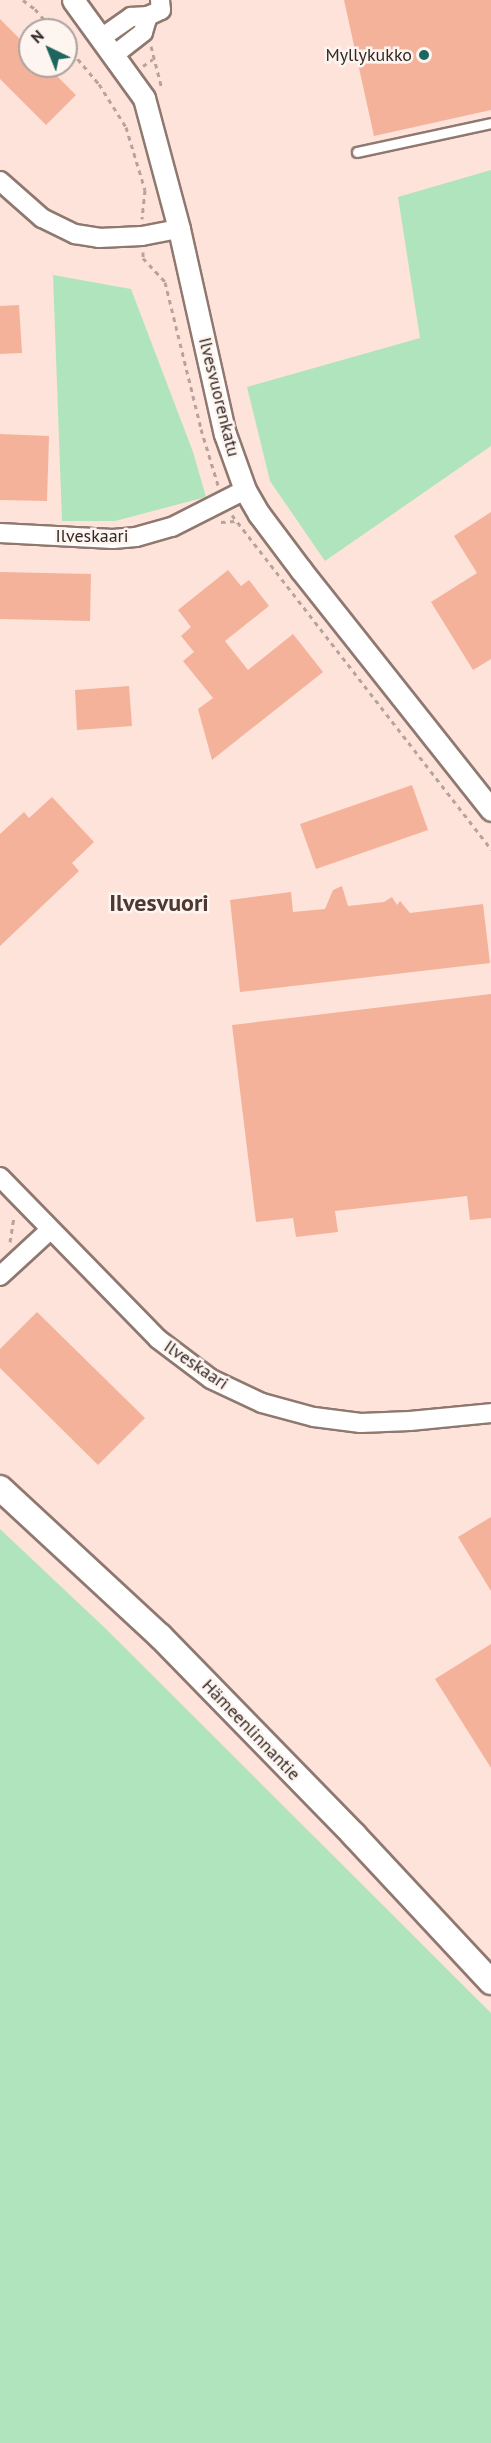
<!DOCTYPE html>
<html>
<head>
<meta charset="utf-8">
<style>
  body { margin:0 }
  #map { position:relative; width:491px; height:2443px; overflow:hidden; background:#fde3d9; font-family:"PT Sans",sans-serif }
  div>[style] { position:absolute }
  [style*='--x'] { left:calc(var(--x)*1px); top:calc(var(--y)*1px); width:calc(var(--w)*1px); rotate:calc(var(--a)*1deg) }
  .green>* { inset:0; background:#b0e4bd }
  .building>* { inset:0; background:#f5b29b }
  .path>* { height:3px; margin-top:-1.5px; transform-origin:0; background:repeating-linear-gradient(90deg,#b8a39b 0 4.5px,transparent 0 9px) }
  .roads { filter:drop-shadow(2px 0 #8f786f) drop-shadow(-2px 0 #8f786f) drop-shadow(0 2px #8f786f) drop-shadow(0 -2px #8f786f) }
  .service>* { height:9px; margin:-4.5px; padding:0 4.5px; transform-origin:4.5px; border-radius:4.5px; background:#fff }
  .minor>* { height:18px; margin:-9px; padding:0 9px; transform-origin:9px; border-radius:9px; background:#fff }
  .tertiary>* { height:21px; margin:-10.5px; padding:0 10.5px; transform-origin:10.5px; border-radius:10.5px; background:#fff }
  .secondary>* { height:24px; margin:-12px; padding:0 12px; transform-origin:12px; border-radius:12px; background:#fff }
  .dots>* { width:16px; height:16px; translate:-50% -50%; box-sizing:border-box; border:3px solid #fef4f0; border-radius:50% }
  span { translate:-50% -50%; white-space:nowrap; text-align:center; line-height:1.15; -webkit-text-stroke:5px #fef4f0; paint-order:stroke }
  .poi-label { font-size:18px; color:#322824 }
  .right { translate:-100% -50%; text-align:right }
  .street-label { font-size:18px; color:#322824 }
  .district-label { font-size:24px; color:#4d3931; font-weight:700 }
  .north { position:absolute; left:18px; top:18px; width:60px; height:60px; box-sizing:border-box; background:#fef4f0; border:2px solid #aca29e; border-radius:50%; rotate:317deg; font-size:16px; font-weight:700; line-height:24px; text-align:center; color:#322824 }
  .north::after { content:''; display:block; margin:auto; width:21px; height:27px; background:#1c665d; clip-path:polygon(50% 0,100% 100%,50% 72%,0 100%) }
</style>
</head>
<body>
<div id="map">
  <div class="green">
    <i style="clip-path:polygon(491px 170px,491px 446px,325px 561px,270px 481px,247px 387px,420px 338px,398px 197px)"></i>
    <i style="clip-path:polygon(53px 275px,131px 289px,193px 452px,206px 497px,115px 521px,62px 521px)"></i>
    <i style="clip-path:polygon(0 1529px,106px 1629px,491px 2013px,491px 2443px,0 2443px)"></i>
  </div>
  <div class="building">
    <i style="clip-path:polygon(344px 0,491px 0,491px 110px,374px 136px)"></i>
    <i style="clip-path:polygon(0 19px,30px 49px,30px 66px,47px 66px,76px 95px,46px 125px,0 79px)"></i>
    <i style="clip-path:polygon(19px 305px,22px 353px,0 354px,0 306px)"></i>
    <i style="clip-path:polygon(0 434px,49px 436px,47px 501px,0 500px)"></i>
    <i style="clip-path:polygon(491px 512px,491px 659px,473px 670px,431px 602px,477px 573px,454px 536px)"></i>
    <i style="clip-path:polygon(228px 570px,241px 586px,249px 580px,269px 606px,225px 641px,248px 670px,293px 634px,323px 672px,212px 760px,198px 709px,213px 698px,183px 661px,194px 652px,181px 636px,191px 627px,178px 610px)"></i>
    <i style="clip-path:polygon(0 572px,91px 574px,90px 621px,0 619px)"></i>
    <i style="clip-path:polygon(129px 686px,132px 726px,77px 730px,75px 690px)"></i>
    <i style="clip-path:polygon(412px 785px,428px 830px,316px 869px,300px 824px)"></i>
    <i style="clip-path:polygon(52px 797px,94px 842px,72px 863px,79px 871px,0 946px,0 834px,24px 812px,29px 818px)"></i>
    <i style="clip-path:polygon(342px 886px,348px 906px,384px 902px,392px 897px,397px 905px,400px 901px,410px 913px,483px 904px,490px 963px,240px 992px,230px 900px,291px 892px,293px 912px,325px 909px,333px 890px)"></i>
    <i style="clip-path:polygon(491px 994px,491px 1218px,470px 1220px,467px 1196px,335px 1211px,338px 1232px,296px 1237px,293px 1218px,256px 1222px,232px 1025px)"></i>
    <i style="clip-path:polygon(37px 1312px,145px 1418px,98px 1465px,0 1368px,0 1349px)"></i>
    <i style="clip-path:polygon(491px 1517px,491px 1591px,458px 1537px)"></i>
    <i style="clip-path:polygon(491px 1644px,491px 1768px,435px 1679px)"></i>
  </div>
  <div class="path">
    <i style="--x:23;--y:0;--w:15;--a:37"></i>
    <i style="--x:35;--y:9;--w:28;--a:49"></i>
    <i style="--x:66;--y:45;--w:51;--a:49.8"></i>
    <i style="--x:99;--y:84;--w:51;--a:57.9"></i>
    <i style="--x:126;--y:127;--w:66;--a:73.2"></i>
    <i style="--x:145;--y:190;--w:29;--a:96"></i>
    <i style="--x:151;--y:46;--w:44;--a:75.7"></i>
    <i style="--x:143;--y:66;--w:12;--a:-35"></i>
    <i style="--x:143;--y:252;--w:6;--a:90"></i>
    <i style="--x:143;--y:258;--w:33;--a:47"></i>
    <i style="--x:165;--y:282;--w:151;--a:76.2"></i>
    <i style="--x:201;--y:429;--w:59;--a:73.1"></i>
    <i style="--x:232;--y:515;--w:423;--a:52.2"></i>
    <i style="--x:221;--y:522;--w:14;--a:-4"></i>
    <i style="--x:10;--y:1242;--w:26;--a:-81"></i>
  </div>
  <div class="roads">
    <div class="service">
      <i style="--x:357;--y:152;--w:137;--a:-12.2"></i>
    </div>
    <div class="minor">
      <i style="--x:101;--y:38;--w:37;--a:-35"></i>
      <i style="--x:131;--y:17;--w:17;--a:-3"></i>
      <i style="--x:148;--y:16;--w:14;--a:-25"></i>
      <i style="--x:161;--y:10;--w:10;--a:-96"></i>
      <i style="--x:114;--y:55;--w:37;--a:-38"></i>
      <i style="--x:143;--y:32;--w:17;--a:-73"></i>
      <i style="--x:0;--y:181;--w:56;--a:41.4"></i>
      <i style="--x:42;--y:218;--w:37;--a:26"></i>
      <i style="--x:75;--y:234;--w:24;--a:9"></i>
      <i style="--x:99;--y:238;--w:43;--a:-2.7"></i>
      <i style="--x:142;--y:236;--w:38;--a:-11"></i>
      <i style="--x:0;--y:533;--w:113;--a:3"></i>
      <i style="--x:113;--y:539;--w:23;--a:-5"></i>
      <i style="--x:136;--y:537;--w:37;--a:-16"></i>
      <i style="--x:172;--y:527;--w:82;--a:-26.9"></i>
      <i style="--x:0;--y:1177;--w:226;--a:45.7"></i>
      <i style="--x:158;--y:1339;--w:66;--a:37"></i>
      <i style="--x:211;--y:1379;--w:56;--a:25.2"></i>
      <i style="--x:262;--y:1403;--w:54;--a:15.1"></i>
      <i style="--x:314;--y:1417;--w:47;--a:7.3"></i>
      <i style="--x:361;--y:1423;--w:49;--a:-2.3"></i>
      <i style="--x:410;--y:1421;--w:81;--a:-5.6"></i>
      <i style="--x:0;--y:1276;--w:68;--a:-42.6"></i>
    </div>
    <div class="tertiary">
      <i style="--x:73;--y:0;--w:121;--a:54.1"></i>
      <i style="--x:144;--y:98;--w:136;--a:75"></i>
      <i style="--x:179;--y:229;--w:210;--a:77.4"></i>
      <i style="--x:225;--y:434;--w:59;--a:70.3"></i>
      <i style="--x:245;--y:490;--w:28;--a:60"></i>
      <i style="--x:259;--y:514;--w:70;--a:53.1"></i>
      <i style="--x:301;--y:570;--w:306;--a:51.6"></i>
    </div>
    <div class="secondary">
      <i style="--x:0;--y:1488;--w:218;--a:42.8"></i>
      <i style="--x:160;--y:1636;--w:278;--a:45.7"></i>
      <i style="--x:354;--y:1835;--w:201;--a:47"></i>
    </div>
  </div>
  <div class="dots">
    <i style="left:424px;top:55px;background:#1c665d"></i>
  </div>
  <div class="poi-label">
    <span class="right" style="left:412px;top:55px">Myllykukko</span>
  </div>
  <div class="street-label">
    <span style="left:219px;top:397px;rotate:76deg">Ilvesvuorenkatu</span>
    <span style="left:92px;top:536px">Ilveskaari</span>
    <span style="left:196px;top:1365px;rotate:34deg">Ilveskaari</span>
    <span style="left:251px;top:1730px;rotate:46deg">Hämeenlinnantie</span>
  </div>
  <div class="district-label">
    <span style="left:159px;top:903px">Ilvesvuori</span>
  </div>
  <div class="north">N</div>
</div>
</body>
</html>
